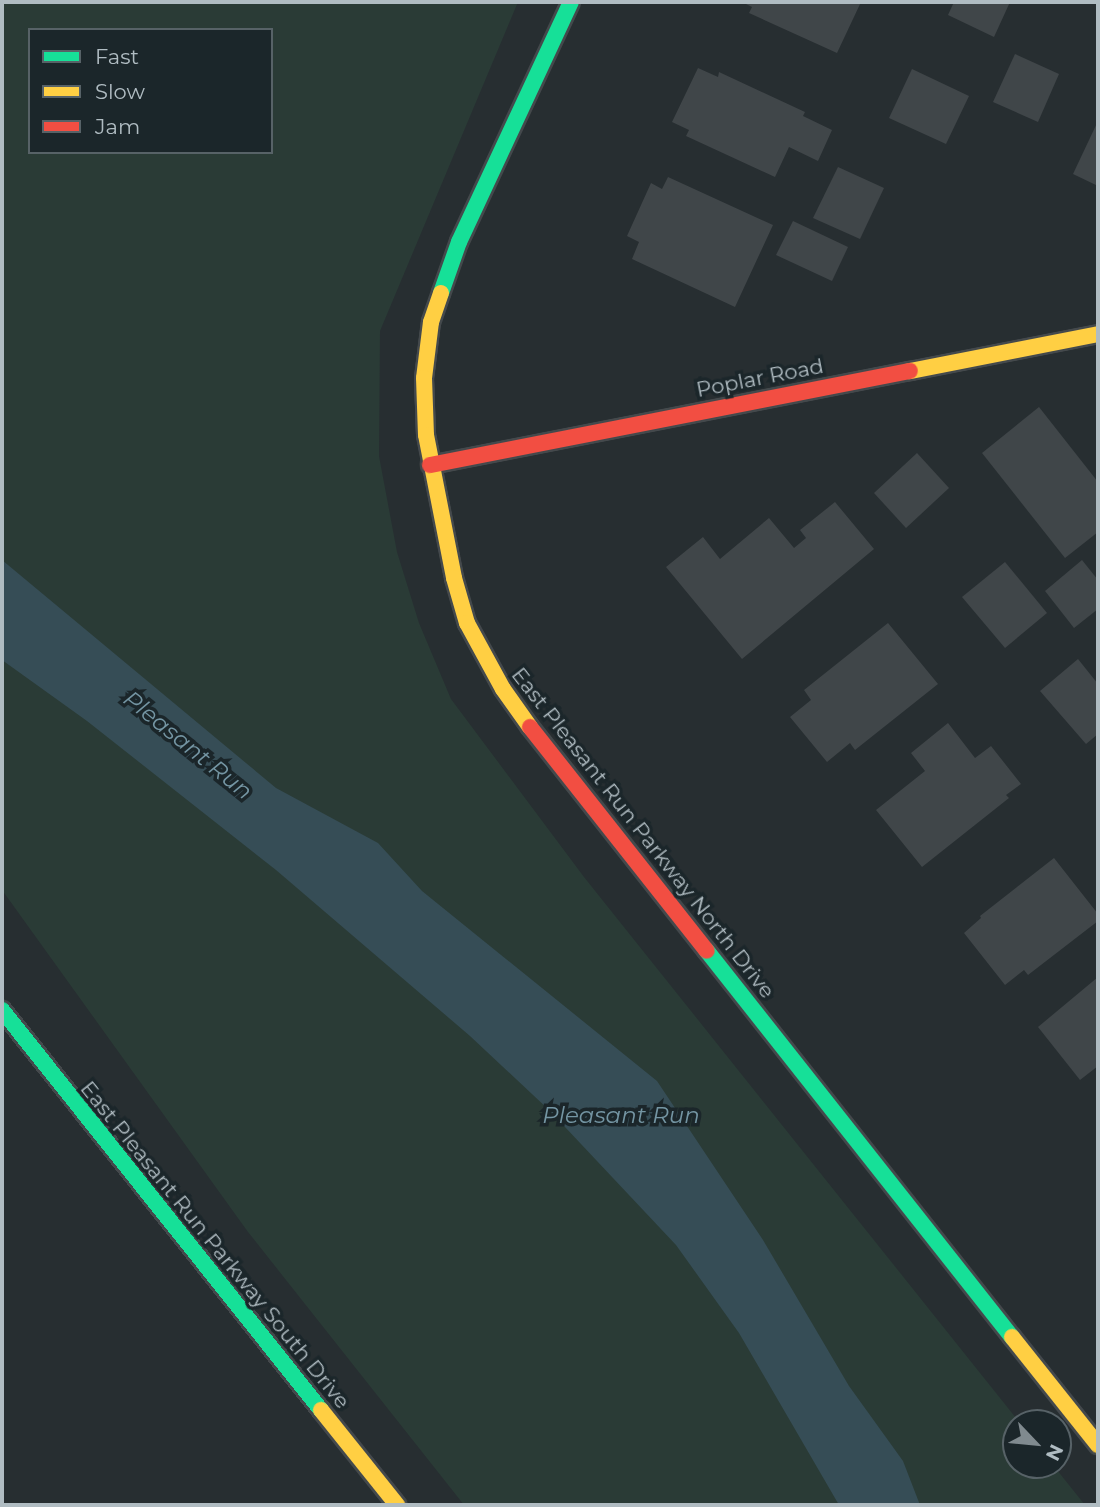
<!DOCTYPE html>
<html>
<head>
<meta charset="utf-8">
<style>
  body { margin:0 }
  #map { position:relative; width:1100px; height:1507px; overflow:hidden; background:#272e31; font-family:Montserrat,sans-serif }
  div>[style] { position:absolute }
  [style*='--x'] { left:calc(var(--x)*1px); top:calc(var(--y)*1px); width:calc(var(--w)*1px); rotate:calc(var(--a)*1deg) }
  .green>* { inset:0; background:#2a3b36 }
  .water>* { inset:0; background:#364d56 }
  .building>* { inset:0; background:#404649 }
  .roads { filter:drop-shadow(2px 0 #44494c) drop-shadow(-2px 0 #44494c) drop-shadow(0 2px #44494c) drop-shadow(0 -2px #44494c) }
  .fast>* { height:16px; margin:-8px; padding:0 8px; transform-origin:8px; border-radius:8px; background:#16e098 }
  .slow>* { height:16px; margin:-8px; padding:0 8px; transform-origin:8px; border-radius:8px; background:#ffcf43 }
  .jam>* { height:16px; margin:-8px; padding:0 8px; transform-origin:8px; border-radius:8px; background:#f24e42 }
  span { translate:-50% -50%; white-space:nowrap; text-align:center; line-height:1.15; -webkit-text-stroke:7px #1b262a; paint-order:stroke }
  .street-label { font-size:21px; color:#b0bcc2 }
  .water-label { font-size:23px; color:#7495a3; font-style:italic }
  .frame { position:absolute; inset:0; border:4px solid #b0bcc2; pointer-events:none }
  .legend { position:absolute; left:28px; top:28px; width:245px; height:126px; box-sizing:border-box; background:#1b262a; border:2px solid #576267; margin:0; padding:9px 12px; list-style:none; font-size:21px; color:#b0bcc2 }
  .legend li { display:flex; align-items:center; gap:14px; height:35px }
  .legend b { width:35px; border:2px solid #576267 }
  .north { position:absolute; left:1002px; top:1409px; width:70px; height:70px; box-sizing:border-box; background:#1b262a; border:2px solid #576267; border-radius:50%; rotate:116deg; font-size:19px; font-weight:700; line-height:28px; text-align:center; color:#b0bcc2 }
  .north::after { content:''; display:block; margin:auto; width:24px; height:32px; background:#808a8f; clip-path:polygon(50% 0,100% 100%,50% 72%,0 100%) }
</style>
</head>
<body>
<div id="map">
  <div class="green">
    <i style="clip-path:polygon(evenodd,2px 2px,518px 2px,380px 331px,379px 456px,397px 552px,419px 623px,451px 699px,584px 877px,1020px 1423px,1016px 1423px,1016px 1465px,1053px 1465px,1085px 1505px,464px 1505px,248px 1232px,2px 890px,2px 2px,30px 30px,271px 30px,271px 152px,30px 152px,30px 30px)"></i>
  </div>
  <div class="water">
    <i style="clip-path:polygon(2px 560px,276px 788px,378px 843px,422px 891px,657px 1081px,763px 1240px,849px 1386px,903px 1461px,920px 1505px,839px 1505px,739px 1333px,676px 1245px,549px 1110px,470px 1036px,276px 870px,87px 721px,2px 660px)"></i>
  </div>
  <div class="building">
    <i style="clip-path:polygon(742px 2px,861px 2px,837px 53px,749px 13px,752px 7px)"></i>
    <i style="clip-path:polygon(954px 2px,1010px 2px,994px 37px,948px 15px)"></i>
    <i style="clip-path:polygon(1015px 54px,1059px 74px,1038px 122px,993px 102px)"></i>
    <i style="clip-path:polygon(698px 68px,718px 77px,719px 72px,805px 112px,803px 116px,832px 130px,818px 161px,789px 147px,775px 177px,686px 136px,689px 130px,672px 122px)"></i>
    <i style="clip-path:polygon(912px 69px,969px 96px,946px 144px,889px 118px)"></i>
    <i style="clip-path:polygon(1098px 121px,1098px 186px,1073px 174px)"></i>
    <i style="clip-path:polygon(838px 167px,884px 188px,860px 239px,813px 218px)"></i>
    <i style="clip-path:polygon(668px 177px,773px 225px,735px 307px,632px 259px,639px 242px,627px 236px,651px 183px,662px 189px)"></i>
    <i style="clip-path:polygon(793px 221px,848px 247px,832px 281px,776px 255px)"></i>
    <i style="clip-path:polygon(1039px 407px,1098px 482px,1098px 532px,1065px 558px,982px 453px)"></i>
    <i style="clip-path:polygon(917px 453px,949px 488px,906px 528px,874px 493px)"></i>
    <i style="clip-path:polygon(835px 502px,874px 549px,742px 659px,666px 567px,703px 537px,720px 559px,769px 518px,794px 548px,806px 538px,800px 530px)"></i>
    <i style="clip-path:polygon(1082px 560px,1098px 580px,1098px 609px,1074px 628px,1045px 591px)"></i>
    <i style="clip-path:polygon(1005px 562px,1047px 613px,1005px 648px,962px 597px)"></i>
    <i style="clip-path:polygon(888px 623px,938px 684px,855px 750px,850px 743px,827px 762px,790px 717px,811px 700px,804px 690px)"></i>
    <i style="clip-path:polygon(1078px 659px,1098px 684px,1098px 734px,1086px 744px,1040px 691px)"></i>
    <i style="clip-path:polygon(948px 723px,975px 758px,991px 746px,1021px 784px,1006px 795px,1009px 798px,922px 867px,876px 810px,925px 771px,911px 753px)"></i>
    <i style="clip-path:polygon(1054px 858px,1098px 914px,1098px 921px,1028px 975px,1024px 970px,1005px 985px,964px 933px,981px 918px,980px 916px)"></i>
    <i style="clip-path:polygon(1098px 977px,1098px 1066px,1080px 1080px,1038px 1027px)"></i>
  </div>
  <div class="roads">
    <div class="fast">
      <i style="--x:441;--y:293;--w:54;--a:-70.6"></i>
      <i style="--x:459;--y:242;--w:265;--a:-65"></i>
      <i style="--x:707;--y:951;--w:492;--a:51.7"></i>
      <i style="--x:2;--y:1010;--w:512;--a:51.43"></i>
    </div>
    <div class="slow">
      <i style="--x:441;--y:293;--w:31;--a:109"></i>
      <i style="--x:431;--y:322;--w:56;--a:97.1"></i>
      <i style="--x:424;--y:378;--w:57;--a:88"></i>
      <i style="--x:426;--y:435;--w:146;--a:78.9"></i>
      <i style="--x:454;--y:578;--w:47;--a:73.9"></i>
      <i style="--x:467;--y:623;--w:75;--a:61.4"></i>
      <i style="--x:503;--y:689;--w:47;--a:54.6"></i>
      <i style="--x:910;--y:371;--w:192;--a:-11.1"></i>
      <i style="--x:1012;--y:1337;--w:138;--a:51.5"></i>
      <i style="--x:321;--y:1410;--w:122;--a:51.3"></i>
    </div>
    <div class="jam">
      <i style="--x:430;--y:465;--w:489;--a:-11.1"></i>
      <i style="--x:530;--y:727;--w:285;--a:51.7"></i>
    </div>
  </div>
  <div class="street-label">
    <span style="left:760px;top:378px;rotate:-11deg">Poplar Road</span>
    <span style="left:643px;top:833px;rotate:52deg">East Pleasant Run Parkway North Drive</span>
    <span style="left:215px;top:1245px;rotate:51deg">East Pleasant Run Parkway South Drive</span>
  </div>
  <div class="water-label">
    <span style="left:188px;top:745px;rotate:39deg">Pleasant Run</span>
    <span style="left:621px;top:1115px">Pleasant Run</span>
  </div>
  <div class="frame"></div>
  <ul class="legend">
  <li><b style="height:9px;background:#16e098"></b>Fast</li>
  <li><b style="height:9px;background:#ffcf43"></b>Slow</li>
  <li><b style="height:9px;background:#f24e42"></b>Jam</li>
  </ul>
  <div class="north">N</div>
</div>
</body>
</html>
